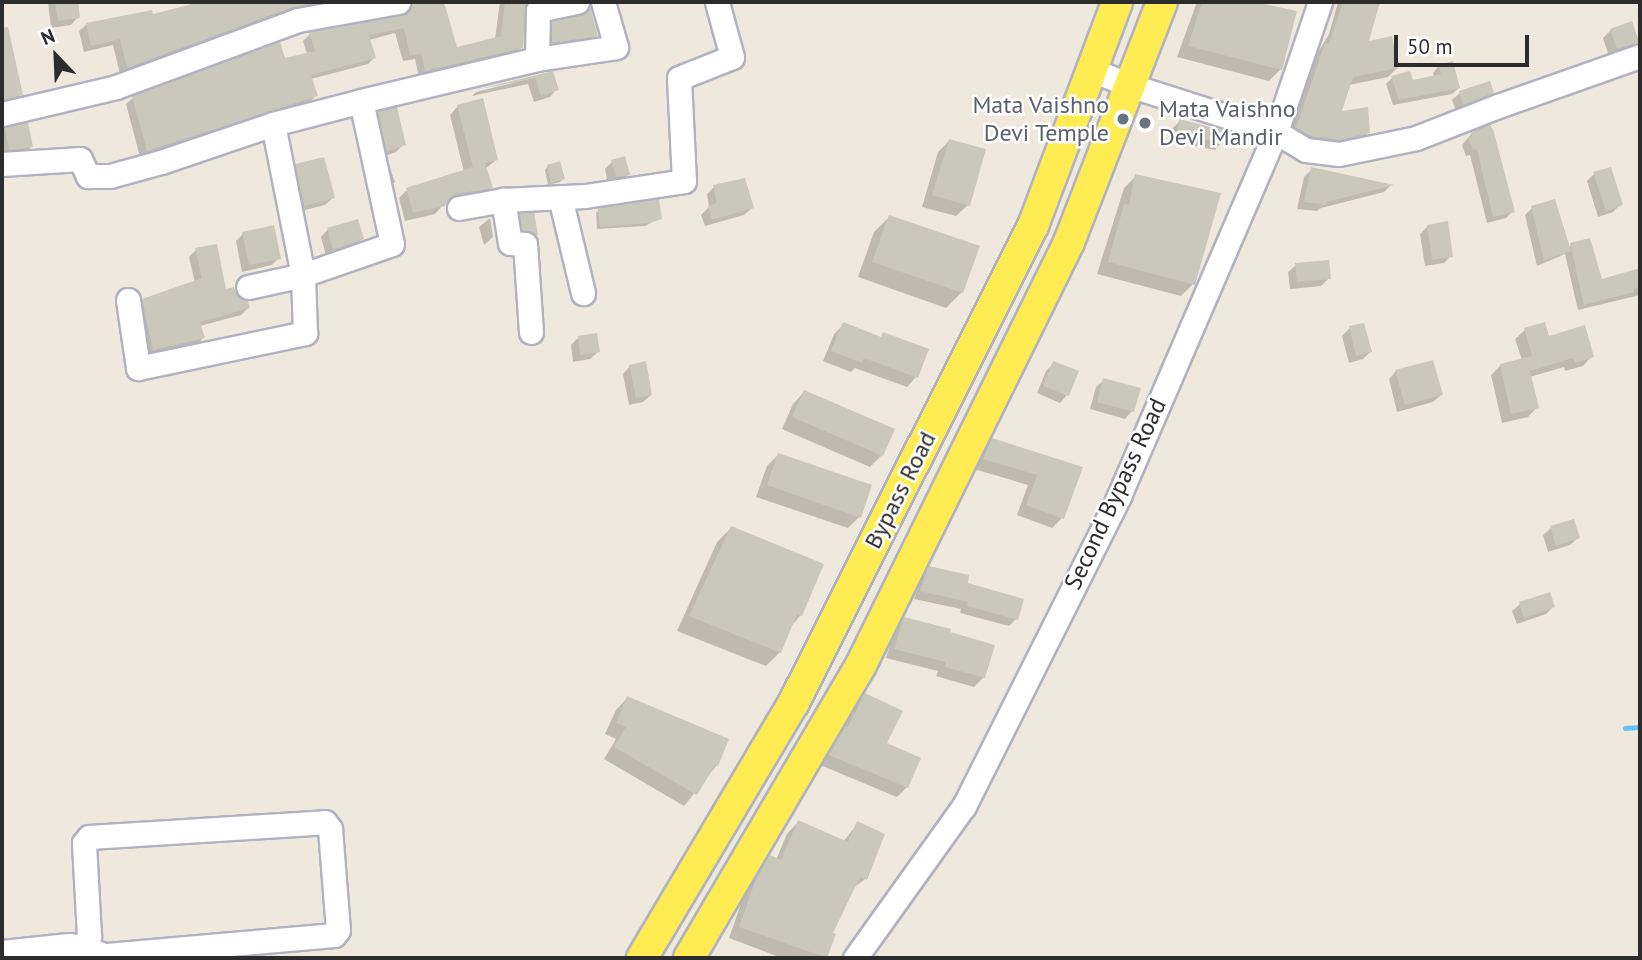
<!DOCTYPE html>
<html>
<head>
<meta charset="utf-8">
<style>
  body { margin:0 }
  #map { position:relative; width:1642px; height:960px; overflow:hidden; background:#efe9dd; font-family:"PT Sans",sans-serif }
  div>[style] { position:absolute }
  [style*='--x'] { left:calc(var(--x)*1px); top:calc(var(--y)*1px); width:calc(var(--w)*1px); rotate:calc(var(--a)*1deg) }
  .shadow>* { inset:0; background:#0003 }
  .stream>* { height:5px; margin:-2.5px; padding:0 2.5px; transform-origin:2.5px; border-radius:2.5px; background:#65c2fc }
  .building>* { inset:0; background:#cac7bb }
  .roads { filter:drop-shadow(2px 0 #b1b2c1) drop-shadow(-2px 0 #b1b2c1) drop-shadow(0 2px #b1b2c1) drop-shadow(0 -2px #b1b2c1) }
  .minor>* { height:23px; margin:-11.5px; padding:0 11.5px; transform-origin:11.5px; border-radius:11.5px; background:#fff }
  .major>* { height:30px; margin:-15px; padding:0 15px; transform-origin:15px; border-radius:15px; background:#ffeb52 }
  .dots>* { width:19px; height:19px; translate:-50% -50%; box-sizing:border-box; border:4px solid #fff; border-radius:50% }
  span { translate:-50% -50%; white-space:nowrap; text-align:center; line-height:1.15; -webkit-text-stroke:5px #fff; paint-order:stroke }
  .worship-label { font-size:24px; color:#5b616d }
  .right { translate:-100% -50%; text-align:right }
  .left { translate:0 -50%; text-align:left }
  .street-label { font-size:24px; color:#2c2c2c }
  .frame { position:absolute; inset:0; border:4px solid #2c2c2c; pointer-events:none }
  .north { position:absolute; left:21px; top:21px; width:70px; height:70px; -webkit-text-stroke:5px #fff; paint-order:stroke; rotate:337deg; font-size:19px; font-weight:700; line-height:28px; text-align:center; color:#2c2c2c }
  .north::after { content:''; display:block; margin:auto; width:24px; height:32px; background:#2c2c2c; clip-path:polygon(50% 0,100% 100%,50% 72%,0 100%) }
  .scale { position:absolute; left:1394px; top:35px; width:135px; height:32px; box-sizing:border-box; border:4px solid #2c2c2c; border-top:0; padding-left:9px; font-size:21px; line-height:24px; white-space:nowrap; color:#2c2c2c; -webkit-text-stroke:5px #fff; paint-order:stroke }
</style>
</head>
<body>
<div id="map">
  <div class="shadow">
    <i style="clip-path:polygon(48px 2px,76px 2px,78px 17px,71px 25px,51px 28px)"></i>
    <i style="clip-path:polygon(208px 2px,327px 2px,120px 74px,113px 45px,84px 52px,79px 31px,87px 24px,152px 16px)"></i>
    <i style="clip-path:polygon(431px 2px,442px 2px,456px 49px,495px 39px,500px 2px,525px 2px,522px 9px,521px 47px,514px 54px,419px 77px,415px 59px,403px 61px,395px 33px,369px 40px,374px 58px,368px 64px,311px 79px,316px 95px,310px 102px,140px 157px,126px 104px,133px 98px,307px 54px,303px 41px,310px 34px,401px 17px,412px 6px)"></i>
    <i style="clip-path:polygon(1197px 2px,1245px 2px,1295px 12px,1281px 69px,1269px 81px,1177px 57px)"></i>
    <i style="clip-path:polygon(1338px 2px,1378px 2px,1367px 43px,1397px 68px,1388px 77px,1349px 85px,1339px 113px,1368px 133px,1359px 142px,1328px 148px,1288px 137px,1317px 54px,1329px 34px)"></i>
    <i style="clip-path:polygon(553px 23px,596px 35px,589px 42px,545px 49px,545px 31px)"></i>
    <i style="clip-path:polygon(6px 28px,21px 94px,9px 106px,2px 108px,2px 29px)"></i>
    <i style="clip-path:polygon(1611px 30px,1637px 42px,1629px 49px,1609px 56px,1603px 38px)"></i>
    <i style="clip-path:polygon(1439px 66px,1459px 88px,1452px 94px,1393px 105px,1386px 84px,1392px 78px,1412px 82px,1434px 78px,1433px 73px)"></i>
    <i style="clip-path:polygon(552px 73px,557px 89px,550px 97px,534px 102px,528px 84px,472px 96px,476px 92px)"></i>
    <i style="clip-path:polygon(1489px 83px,1492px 92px,1484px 100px,1456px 111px,1452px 100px,1460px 93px)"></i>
    <i style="clip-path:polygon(458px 106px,496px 160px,485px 169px,491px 187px,482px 196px,446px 202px,435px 214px,405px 221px,399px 198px,407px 190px,464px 172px,450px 115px)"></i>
    <i style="clip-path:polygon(378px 113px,404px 144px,396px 152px,379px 158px,371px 121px)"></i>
    <i style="clip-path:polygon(1180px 121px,1222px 142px,1215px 150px,1170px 141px,1172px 129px)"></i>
    <i style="clip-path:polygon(27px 124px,31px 147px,24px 154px,2px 156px,2px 128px)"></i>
    <i style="clip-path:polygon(1472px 133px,1513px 211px,1506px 218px,1487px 223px,1470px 155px,1466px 156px,1462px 145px)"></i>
    <i style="clip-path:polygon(949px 141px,968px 205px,956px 216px,922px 207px,938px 152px)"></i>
    <i style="clip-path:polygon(612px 162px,628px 175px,620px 182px,608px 184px,605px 169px)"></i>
    <i style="clip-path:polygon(388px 163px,395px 182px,388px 189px,381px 169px)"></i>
    <i style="clip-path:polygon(296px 166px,333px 198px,325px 205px,297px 212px,289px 173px)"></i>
    <i style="clip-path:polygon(548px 166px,563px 179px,560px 182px,548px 185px,545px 170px)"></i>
    <i style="clip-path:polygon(1312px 169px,1390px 186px,1384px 192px,1321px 208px,1317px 211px,1297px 209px,1304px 177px)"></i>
    <i style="clip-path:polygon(1594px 174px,1621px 204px,1613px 212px,1598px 217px,1587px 181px)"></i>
    <i style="clip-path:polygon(1136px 176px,1193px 284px,1181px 296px,1097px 274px,1124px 188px)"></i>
    <i style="clip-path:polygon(714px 187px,752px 208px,744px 215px,705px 226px,701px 215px,709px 207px,707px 194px)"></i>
    <i style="clip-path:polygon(1532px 208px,1568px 248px,1571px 245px,1600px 281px,1640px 269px,1640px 295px,1578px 310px,1565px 254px,1537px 266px,1525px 215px)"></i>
    <i style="clip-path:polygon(599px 210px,660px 218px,645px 226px,597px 229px,596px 213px)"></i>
    <i style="clip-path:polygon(520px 215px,536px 234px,529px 242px,515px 237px,513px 222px)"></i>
    <i style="clip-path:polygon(889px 217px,962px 292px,946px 308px,858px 277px,874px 232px)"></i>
    <i style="clip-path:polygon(490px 218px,493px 237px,484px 245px,479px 227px)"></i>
    <i style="clip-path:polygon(1428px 226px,1451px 256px,1444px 263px,1425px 266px,1420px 234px)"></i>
    <i style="clip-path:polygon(328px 229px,363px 238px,355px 246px,326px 256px,321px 237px)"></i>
    <i style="clip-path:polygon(243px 234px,279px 258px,272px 265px,242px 272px,236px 241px)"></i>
    <i style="clip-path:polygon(196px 250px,225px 291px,248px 308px,241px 315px,200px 326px,203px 338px,196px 345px,147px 356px,136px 308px,143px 301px,195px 283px,189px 257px)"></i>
    <i style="clip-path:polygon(1296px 265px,1329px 278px,1321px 286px,1290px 289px,1288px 272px)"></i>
    <i style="clip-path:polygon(844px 324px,916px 377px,907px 387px,855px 368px,851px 372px,823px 361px,834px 334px)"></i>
    <i style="clip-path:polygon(1350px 328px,1370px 352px,1363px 359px,1349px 363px,1342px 336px)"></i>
    <i style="clip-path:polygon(1525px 330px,1592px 356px,1583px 366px,1565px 371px,1564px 367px,1530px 377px,1537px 407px,1528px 417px,1502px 423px,1491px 375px,1501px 365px,1522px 360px,1515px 339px)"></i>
    <i style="clip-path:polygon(578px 338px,598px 352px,590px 359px,573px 362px,571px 345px)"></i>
    <i style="clip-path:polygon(1054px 363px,1076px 372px,1067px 395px,1060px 403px,1037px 393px,1046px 371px)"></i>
    <i style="clip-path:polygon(630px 366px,651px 395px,643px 402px,629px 405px,623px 374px)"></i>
    <i style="clip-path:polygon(1396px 371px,1441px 395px,1433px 402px,1397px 412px,1389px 379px)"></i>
    <i style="clip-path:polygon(1104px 380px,1132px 411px,1125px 419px,1090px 409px,1096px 387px)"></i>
    <i style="clip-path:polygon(804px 392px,882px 455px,870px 467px,782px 429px,793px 404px)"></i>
    <i style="clip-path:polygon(993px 440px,1081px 468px,1062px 518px,1052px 528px,1017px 515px,1028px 485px,974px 469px,982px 450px)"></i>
    <i style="clip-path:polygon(778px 455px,859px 517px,848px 528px,756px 497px,767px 466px)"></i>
    <i style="clip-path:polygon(731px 528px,801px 615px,791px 626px,780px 652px,766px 666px,677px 631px,717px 542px)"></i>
    <i style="clip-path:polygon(1551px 528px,1578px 538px,1570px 545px,1548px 552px,1543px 535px)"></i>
    <i style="clip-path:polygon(930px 568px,966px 585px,1016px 619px,1009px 626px,960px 613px,961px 609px,914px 599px,922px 576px)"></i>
    <i style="clip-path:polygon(1520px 604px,1553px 607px,1546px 614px,1517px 624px,1512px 611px)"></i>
    <i style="clip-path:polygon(904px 619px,992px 647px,983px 678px,974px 687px,936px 676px,938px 671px,886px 658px,895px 629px)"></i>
    <i style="clip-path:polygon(865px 695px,885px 744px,907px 787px,897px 797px,820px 765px,855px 706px)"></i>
    <i style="clip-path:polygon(627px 698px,717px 765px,684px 806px,604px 759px,616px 739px,605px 734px,616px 710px)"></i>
    <i style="clip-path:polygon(798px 822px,843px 842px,858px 823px,865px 879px,852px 889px,831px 934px,834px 935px,825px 958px,782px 958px,729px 938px,745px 892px,759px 868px,770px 857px,776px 860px,787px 834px)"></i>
  </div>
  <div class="stream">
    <i style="--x:1625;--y:728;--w:15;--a:-4"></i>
  </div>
  <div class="building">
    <i style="clip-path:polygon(55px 2px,78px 2px,80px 18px,58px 21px)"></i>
    <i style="clip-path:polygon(200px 2px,320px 2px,293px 7px,127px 68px,120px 39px,91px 46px,86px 23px,152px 10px,153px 14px)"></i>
    <i style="clip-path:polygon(424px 2px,444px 2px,457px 47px,501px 36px,505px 2px,527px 2px,523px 48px,425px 71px,421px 53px,410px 56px,404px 28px,369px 35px,376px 58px,311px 75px,318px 96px,147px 151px,132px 96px,280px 42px,285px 58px,315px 51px,309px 32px,400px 16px,408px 12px,411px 5px)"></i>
    <i style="clip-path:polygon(1202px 2px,1254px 2px,1297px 11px,1282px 70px,1188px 46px)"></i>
    <i style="clip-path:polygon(1343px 2px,1380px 2px,1369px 41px,1392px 36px,1398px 68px,1353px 77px,1342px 111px,1368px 107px,1370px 133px,1338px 140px,1311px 136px,1296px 128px,1325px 43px,1329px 44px)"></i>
    <i style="clip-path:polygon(590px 7px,598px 36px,551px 43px,552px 21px,580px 15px)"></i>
    <i style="clip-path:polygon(1632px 21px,1639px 42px,1617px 49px,1610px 29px)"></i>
    <i style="clip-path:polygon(8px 27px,23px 95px,2px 100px,2px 28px)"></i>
    <i style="clip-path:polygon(1453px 61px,1460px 88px,1399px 100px,1391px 76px,1410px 71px,1413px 80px,1441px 74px,1438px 65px)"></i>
    <i style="clip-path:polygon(553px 71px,559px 90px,541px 96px,535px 78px,475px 90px)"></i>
    <i style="clip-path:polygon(1490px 81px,1494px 93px,1463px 105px,1459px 91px)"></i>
    <i style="clip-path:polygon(483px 98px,498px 160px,485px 163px,493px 188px,456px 194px,449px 198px,445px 206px,413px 213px,406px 188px,473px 167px,457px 105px)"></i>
    <i style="clip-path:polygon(397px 107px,406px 145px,386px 152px,378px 111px)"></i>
    <i style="clip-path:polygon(1179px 119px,1226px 131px,1224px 143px,1177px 134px)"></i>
    <i style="clip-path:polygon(28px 122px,33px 147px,9px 150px,5px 128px)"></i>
    <i style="clip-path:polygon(1489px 124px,1493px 129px,1515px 212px,1493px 217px,1477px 149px,1473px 150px,1468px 137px,1472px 136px,1471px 132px)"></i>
    <i style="clip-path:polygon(949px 139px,986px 149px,970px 206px,932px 195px)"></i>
    <i style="clip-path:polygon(625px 156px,630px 175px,616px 177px,611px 160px)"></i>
    <i style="clip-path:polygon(324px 157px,335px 198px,304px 206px,295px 164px)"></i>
    <i style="clip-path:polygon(560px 161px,565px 179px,551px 183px,547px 165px)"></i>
    <i style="clip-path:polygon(1311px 167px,1394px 185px,1326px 202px,1326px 205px,1304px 202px)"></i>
    <i style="clip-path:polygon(1611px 167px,1623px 205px,1606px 211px,1593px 172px)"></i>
    <i style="clip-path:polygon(1135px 174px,1221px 193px,1195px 285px,1108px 262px,1124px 204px,1129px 205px)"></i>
    <i style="clip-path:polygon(745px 178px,754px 208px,712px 220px,708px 206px,717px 203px,713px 185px)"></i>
    <i style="clip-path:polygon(659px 199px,662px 219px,649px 223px,600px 227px,598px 208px)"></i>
    <i style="clip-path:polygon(1555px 199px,1571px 251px,1544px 260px,1531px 206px)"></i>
    <i style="clip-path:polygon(534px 212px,538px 235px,536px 235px,522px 230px,519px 213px)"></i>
    <i style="clip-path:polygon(889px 215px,980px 246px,963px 293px,872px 262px)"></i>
    <i style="clip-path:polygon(358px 219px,364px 239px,333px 250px,327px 228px)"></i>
    <i style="clip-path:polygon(1448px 221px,1453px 257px,1432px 260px,1427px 225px)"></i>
    <i style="clip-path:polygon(274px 225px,281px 259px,249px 265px,242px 232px)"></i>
    <i style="clip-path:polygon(1590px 238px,1602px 279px,1640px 268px,1640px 287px,1633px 289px,1634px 292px,1584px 305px,1570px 243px)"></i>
    <i style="clip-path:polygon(217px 244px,226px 289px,234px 287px,237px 296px,248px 301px,250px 308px,200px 322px,205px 338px,153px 350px,142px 299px,202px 278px,195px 248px)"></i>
    <i style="clip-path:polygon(1329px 260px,1331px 279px,1297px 282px,1295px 263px)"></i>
    <i style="clip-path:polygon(843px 322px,881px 337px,883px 332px,929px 349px,918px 378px,864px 358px,862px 363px,831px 351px)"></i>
    <i style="clip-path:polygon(1545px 322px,1549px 336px,1585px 325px,1594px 357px,1575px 363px,1573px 358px,1530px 371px,1539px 408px,1511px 414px,1500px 364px,1532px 356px,1524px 328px)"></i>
    <i style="clip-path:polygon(1364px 323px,1372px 352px,1356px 356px,1349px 326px)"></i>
    <i style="clip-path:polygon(597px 333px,600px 352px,580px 355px,578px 336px)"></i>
    <i style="clip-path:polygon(1433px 360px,1443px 395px,1405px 405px,1395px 370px)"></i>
    <i style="clip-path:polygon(646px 361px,652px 395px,636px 398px,629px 365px)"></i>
    <i style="clip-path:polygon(1053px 361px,1079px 371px,1069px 396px,1043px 386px)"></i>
    <i style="clip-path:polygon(1103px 378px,1141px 388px,1134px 412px,1097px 402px)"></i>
    <i style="clip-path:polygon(804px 390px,895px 429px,883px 456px,792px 417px)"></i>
    <i style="clip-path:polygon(992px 438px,1083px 467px,1064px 519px,1026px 505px,1037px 475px,983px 459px)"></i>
    <i style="clip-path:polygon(778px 453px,872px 485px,861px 518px,767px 485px)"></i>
    <i style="clip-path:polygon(1574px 519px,1580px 538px,1556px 546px,1550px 526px)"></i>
    <i style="clip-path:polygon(731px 526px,824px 564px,802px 616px,797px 614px,781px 653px,689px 616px)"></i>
    <i style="clip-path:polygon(929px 566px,969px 575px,968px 583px,1024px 599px,1018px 620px,967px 606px,968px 602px,920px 591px)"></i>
    <i style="clip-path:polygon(1550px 592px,1555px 607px,1524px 618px,1519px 602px)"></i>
    <i style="clip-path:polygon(904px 617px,951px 629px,950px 632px,995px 645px,985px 678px,945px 667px,946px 662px,894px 649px)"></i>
    <i style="clip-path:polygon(865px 693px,903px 711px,887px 743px,921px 758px,908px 788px,829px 755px,845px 726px,848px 727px)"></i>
    <i style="clip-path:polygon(627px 696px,729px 739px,718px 766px,715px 765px,697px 795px,614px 747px,626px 727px,616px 723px)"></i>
    <i style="clip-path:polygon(798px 820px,848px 842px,857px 821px,885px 834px,867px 880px,860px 877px,833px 933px,836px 934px,827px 958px,739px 927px,756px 879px,770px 855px,781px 860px)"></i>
  </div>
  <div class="roads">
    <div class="minor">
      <i style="--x:537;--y:59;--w:49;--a:-88.8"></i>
      <i style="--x:538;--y:10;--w:40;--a:-12"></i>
      <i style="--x:1092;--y:70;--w:43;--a:21.8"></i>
      <i style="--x:1132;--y:86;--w:151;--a:17.7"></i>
      <i style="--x:1276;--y:132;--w:35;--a:31"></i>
      <i style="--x:1306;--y:150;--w:33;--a:7"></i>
      <i style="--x:1339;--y:154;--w:79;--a:-11.7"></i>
      <i style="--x:1416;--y:138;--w:88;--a:-21.3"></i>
      <i style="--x:1498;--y:106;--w:151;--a:-19.4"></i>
      <i style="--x:2;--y:114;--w:117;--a:-13.3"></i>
      <i style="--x:116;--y:87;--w:194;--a:-20.2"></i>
      <i style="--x:298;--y:20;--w:102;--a:-10.2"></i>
      <i style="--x:273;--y:124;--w:91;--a:-14.6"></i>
      <i style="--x:2;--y:164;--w:78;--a:-3.7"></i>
      <i style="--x:80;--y:159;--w:19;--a:65"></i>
      <i style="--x:88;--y:176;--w:22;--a:0"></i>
      <i style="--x:110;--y:176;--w:53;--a:-15.4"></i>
      <i style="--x:161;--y:162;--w:118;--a:-18.7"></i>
      <i style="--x:273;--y:124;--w:154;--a:78.8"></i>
      <i style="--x:303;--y:275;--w:94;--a:-19.2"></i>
      <i style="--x:392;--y:244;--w:146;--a:-102.2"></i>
      <i style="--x:361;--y:101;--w:181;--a:-13.4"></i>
      <i style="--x:537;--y:59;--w:80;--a:-8.6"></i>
      <i style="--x:616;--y:47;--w:47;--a:-106.1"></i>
      <i style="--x:560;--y:197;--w:99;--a:76.5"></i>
      <i style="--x:459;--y:208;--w:45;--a:-10.3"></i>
      <i style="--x:128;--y:300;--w:69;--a:81.6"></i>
      <i style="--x:138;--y:368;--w:171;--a:-11.8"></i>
      <i style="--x:305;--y:333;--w:58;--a:-92"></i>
      <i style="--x:303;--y:275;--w:56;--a:167.7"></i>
      <i style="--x:531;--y:332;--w:88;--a:-93.9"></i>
      <i style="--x:525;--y:244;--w:15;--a:-176"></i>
      <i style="--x:510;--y:243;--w:44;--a:-99.2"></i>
      <i style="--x:503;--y:200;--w:82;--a:-2.8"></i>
      <i style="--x:585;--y:196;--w:100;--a:-8.6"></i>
      <i style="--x:684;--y:181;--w:103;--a:-92.8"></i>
      <i style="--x:679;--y:78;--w:57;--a:-21.6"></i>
      <i style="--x:732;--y:57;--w:57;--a:-105.3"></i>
      <i style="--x:2;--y:952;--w:67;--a:-6"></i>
      <i style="--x:69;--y:945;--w:14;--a:8"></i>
      <i style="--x:83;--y:947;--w:13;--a:-61"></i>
      <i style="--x:89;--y:936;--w:93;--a:-93.1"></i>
      <i style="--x:84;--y:843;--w:8;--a:-50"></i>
      <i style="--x:89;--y:837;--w:236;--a:-3.6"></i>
      <i style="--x:325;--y:822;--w:9;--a:54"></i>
      <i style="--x:330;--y:829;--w:101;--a:85.5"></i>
      <i style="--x:338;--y:930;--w:6;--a:129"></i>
      <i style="--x:334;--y:935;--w:231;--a:175"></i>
      <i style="--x:104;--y:955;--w:22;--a:-159"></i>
      <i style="--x:855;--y:958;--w:187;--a:-54.4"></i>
      <i style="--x:964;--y:806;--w:347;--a:-63.4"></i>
      <i style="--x:1119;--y:496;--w:396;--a:-66.7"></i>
      <i style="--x:1276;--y:132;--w:137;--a:-71.3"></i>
    </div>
    <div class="major">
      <i style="--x:642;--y:958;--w:295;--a:-59.3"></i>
      <i style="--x:793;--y:704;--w:535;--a:-63.34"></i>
      <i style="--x:1033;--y:226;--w:239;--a:-69.4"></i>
      <i style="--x:689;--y:958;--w:340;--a:-59.6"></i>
      <i style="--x:861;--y:665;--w:471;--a:-63.8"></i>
      <i style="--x:1069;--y:242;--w:257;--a:-68.8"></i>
    </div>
  </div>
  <div class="dots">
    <i style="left:1123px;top:119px;background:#6b7280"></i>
    <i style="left:1145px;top:123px;background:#6b7280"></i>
  </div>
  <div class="worship-label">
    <span class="right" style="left:1109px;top:119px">Mata Vaishno<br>Devi Temple</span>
    <span class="left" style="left:1159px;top:123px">Mata Vaishno<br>Devi Mandir</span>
  </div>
  <div class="street-label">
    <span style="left:900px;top:490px;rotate:-63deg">Bypass Road</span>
    <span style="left:1115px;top:494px;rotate:-65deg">Second Bypass Road</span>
  </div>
  <div class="frame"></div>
  <div class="north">N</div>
  <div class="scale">50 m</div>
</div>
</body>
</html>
